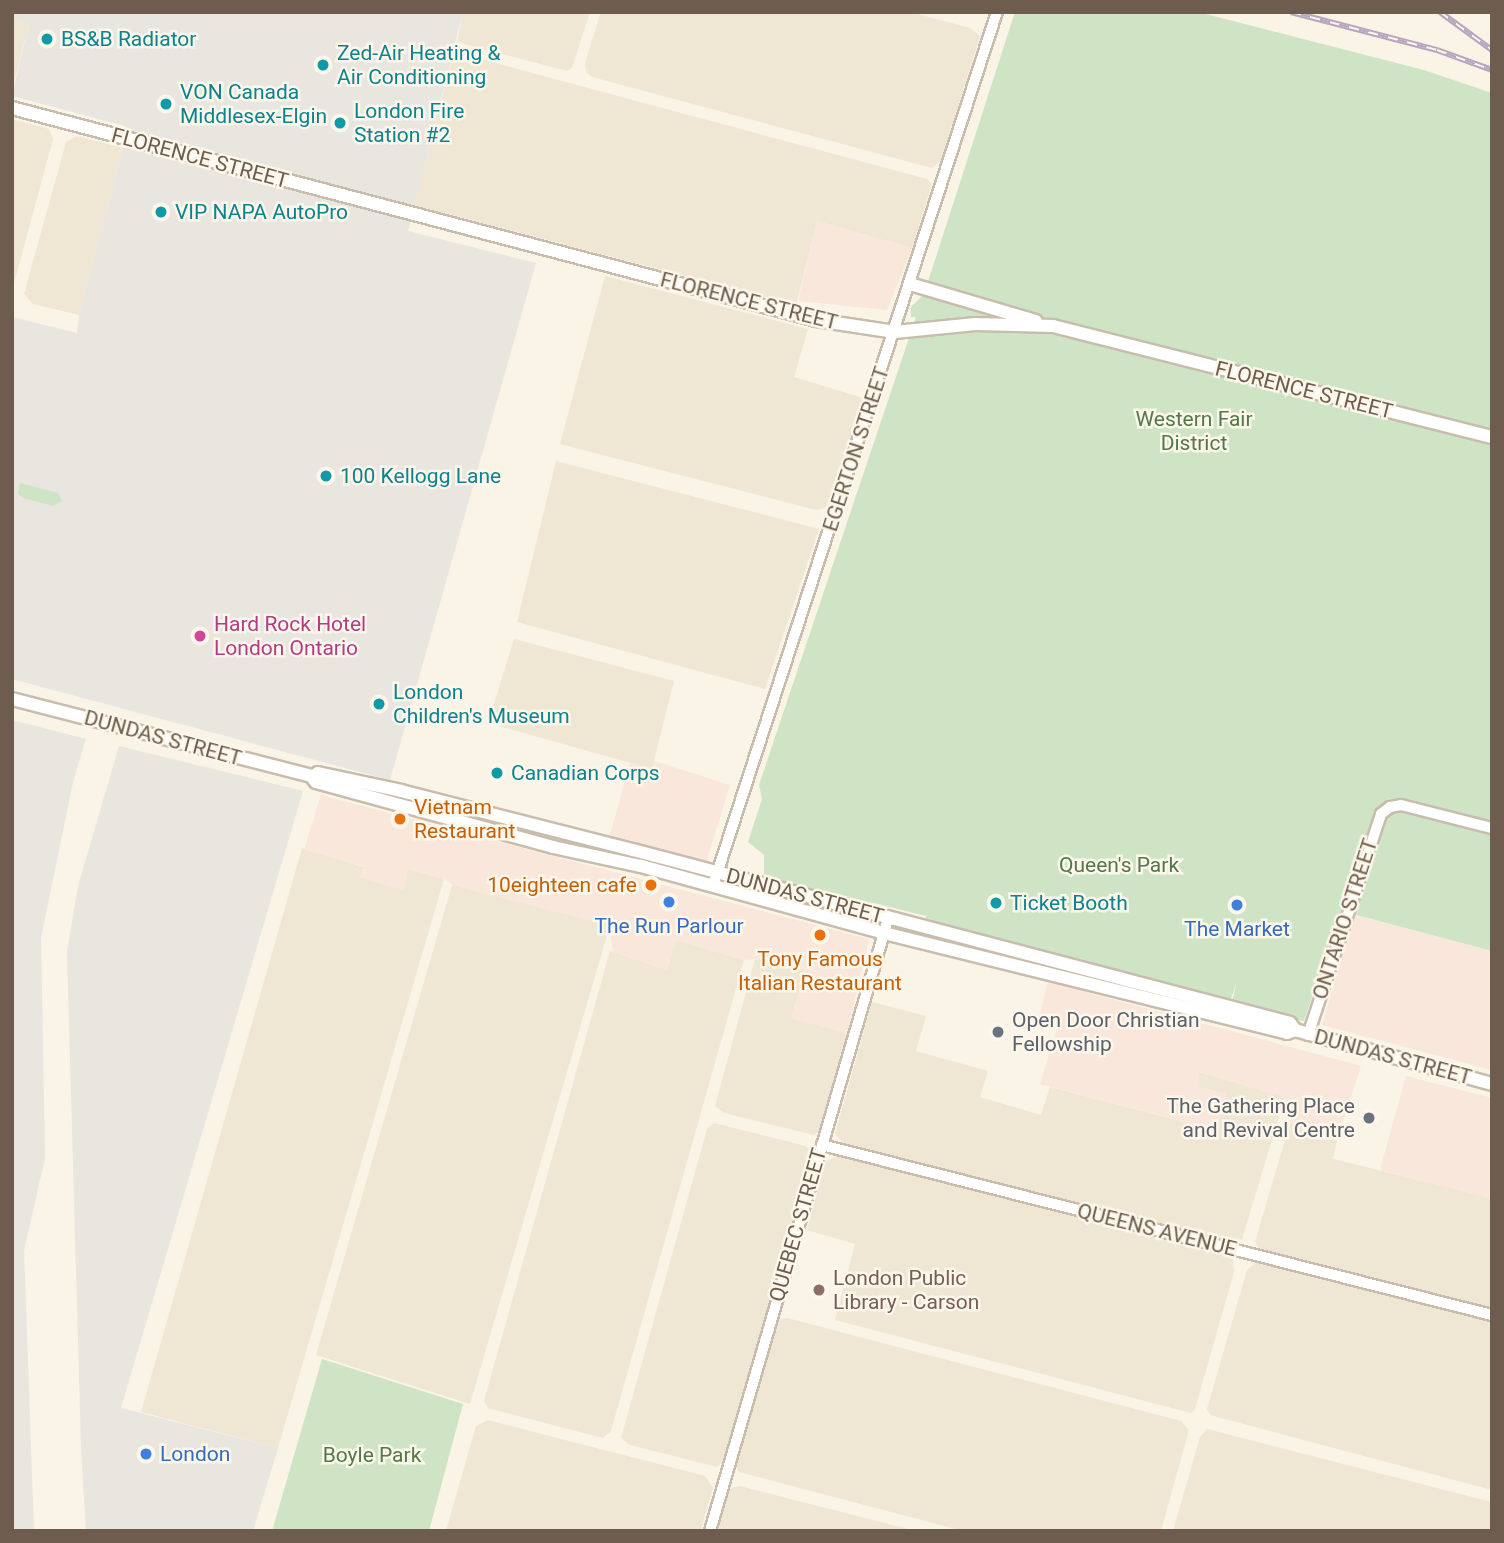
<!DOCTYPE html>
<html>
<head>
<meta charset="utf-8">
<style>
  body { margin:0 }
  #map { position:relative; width:1504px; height:1543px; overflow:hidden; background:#f9f4e5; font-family:Roboto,sans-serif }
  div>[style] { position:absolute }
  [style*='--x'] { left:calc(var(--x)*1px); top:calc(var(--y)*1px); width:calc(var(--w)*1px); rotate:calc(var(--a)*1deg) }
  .residential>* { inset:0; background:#efe6d4 }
  .commercial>* { inset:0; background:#f8e7da }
  .industrial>* { inset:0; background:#e9e5df }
  .green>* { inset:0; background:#cee4c5 }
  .roads { filter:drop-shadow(2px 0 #c8bcad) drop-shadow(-2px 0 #c8bcad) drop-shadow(0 2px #c8bcad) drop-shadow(0 -2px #c8bcad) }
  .tertiary>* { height:10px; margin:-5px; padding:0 5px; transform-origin:5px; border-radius:5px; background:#fff }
  .secondary>* { height:12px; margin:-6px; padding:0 6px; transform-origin:6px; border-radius:6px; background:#fff }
  .rail>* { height:6px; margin-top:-3px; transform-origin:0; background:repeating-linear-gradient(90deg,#fcf7ea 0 10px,#b7a5c0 0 20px); box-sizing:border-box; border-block:2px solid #b7a5c0 }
  .dots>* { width:19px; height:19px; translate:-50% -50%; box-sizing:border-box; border:4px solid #fcf7ea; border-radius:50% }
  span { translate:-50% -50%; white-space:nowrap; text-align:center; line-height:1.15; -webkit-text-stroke:5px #fcf7ea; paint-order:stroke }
  .culture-label { font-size:21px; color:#0d838f }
  .left { translate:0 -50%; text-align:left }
  .street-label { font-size:21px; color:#6e5d4e }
  .park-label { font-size:21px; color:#53784a }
  .hotel-label { font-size:21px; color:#b23c85 }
  .food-label { font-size:21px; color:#c56008 }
  .right { translate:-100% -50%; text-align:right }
  .shop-label { font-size:21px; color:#366cbe }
  .worship-label { font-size:21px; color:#5b616d }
  .education-label { font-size:21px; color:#785e54 }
  .frame { position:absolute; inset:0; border:14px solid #6e5d4e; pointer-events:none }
</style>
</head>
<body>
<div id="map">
  <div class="residential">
    <i style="clip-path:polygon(463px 12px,590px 12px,572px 68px,567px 71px,457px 42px)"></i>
    <i style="clip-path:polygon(601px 12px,910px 12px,970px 28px,980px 36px,941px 160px,932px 168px,592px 77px,586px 72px,585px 63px)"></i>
    <i style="clip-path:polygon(12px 20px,29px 24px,12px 92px)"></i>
    <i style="clip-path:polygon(454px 52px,927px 179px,932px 184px,912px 248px,817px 221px,796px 305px,414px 205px)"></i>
    <i style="clip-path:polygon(12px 119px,49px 129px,53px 139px,12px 291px)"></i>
    <i style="clip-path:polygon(77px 136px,123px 148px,79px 315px,33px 304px,24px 294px,66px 142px)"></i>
    <i style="clip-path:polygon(605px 276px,808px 329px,794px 377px,863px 398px,830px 501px,825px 508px,816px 510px,560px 444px)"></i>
    <i style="clip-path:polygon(556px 461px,819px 529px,765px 689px,517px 622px)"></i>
    <i style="clip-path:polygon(514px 639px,674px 681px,652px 769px,488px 723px)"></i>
    <i style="clip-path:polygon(302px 848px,363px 867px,403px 890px,408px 869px,444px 879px,278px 1448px,141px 1412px)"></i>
    <i style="clip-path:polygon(452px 885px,610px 925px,470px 1404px,316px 1355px)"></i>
    <i style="clip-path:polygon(676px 940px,744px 960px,611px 1431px,603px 1438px,488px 1408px,484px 1401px,610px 951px,667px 970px)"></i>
    <i style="clip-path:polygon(755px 959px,810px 971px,807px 984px,802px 982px,791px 1018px,847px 1033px,819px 1131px,814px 1135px,724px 1113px,715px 1106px)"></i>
    <i style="clip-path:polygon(872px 1002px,926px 1016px,916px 1051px,988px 1071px,980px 1097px,1041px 1115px,1050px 1087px,1216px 1130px,1197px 1086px,1199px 1072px,1285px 1097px,1242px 1239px,1233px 1243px,844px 1143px,835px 1134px)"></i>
    <i style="clip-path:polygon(714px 1123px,806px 1146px,810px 1151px,811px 1159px,723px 1462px,717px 1467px,630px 1445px,621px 1438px,707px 1129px)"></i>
    <i style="clip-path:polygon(1290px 1123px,1338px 1136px,1333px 1159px,1492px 1198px,1492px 1310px,1264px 1252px,1258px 1247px,1255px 1242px)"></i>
    <i style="clip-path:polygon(839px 1155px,1225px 1254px,1233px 1260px,1234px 1272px,1195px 1409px,1191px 1413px,835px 1320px,855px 1244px,807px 1230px,825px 1162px)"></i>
    <i style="clip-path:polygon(1257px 1262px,1492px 1322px,1492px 1490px,1210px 1415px,1207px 1409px,1247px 1270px)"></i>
    <i style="clip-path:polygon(787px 1318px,1181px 1421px,1189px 1430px,1161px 1531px,963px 1531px,739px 1472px,736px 1467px,774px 1326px,780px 1319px)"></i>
    <i style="clip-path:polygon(488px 1420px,705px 1476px,713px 1488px,700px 1531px,446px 1531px,476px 1426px)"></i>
    <i style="clip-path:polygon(1207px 1429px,1492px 1502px,1492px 1531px,1173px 1531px,1200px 1437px)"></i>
    <i style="clip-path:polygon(740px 1486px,916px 1531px,715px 1531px,725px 1495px,731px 1488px)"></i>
  </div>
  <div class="commercial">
    <i style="clip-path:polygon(817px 221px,912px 248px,887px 310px,798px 301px)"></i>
    <i style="clip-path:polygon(654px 761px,730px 785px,706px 863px,608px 842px,630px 763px,651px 769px)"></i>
    <i style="clip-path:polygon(321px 795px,869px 939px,847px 1033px,791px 1018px,802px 982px,807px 983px,810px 971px,777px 961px,776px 965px,755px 959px,744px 960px,676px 940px,667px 970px,613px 952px,609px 925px,455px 886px,444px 879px,408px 869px,403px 890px,360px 878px,363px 866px,304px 850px)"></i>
    <i style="clip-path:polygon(1354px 915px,1492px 951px,1492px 1070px,1322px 1025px)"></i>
    <i style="clip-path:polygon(1048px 982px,1361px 1066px,1338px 1136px,1290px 1123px,1285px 1097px,1200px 1072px,1197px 1086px,1227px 1093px,1217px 1130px,1040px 1084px,1057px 1028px,1038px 1022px)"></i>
    <i style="clip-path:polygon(1406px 1076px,1492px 1098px,1492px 1199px,1380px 1170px)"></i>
  </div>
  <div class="industrial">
    <i style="clip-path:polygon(12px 12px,463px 12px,408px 231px,536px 263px,390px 780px,12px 679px,12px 317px,77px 333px,79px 315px,123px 148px,125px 126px,12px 96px,29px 24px,12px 20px)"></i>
    <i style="clip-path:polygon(12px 720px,86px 739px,73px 782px,41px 938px,45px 1158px,24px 1251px,34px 1531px,12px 1531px)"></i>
    <i style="clip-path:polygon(119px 746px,303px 791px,121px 1408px,278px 1448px,253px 1531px,86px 1531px,81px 1447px,67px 952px,78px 886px)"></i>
  </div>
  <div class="green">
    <i style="clip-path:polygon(1015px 12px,1198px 12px,1424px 70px,1492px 93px,1492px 951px,1341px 911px,1304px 1021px,1232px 1002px,1237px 981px,1230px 1002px,926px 921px,926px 916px,874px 903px,872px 907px,764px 878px,764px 855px,748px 842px,762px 799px,759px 785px,916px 317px,911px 317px,911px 307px,924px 294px)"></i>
    <i style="clip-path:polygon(20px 483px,58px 493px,62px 501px,53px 506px,23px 498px,18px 494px)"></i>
    <i style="clip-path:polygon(322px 1359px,463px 1404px,429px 1531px,272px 1531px)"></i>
  </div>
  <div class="roads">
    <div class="tertiary">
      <i style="--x:713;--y:886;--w:919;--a:-72"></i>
      <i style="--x:1308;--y:1035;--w:233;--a:-71.7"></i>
      <i style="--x:1381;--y:814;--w:11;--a:-38"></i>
      <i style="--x:1390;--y:807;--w:11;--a:-10"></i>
      <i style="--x:1401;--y:805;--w:94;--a:14.2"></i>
      <i style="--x:822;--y:1145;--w:691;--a:14.24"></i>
      <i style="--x:710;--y:1531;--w:637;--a:-73.78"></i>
    </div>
    <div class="secondary">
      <i style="--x:12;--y:108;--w:831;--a:14.77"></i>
      <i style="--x:816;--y:320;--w:80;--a:8.6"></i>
      <i style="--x:895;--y:332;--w:81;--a:-5.6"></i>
      <i style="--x:976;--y:324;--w:77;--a:1.5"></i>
      <i style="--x:1053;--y:326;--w:453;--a:14.2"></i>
      <i style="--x:910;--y:284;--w:131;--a:16.4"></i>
      <i style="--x:12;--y:699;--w:309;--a:14.4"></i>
      <i style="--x:311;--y:776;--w:8;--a:50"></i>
      <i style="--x:316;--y:782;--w:246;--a:15.3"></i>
      <i style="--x:553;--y:847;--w:90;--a:12.2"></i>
      <i style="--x:641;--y:866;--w:252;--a:15.4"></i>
      <i style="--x:884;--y:933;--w:415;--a:13.9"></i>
      <i style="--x:1287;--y:1033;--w:9;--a:-21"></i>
      <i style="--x:1295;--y:1030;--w:204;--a:15.3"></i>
      <i style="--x:313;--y:777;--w:6;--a:-39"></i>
      <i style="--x:318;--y:773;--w:85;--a:12.2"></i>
      <i style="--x:401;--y:791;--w:239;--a:14.3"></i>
      <i style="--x:633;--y:850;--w:679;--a:14.75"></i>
      <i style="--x:1290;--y:1023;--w:9;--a:54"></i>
    </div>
  </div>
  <div class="rail">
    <i style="--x:1291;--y:12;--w:151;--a:14.6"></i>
    <i style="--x:1437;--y:50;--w:59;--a:20"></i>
    <i style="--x:1440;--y:12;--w:64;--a:36.2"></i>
  </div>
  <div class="dots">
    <i style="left:47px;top:39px;background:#0f9aa8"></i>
    <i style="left:323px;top:65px;background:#0f9aa8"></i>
    <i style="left:166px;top:104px;background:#0f9aa8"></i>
    <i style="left:340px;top:123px;background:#0f9aa8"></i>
    <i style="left:161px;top:212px;background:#0f9aa8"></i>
    <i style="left:326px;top:476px;background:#0f9aa8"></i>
    <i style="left:200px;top:636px;background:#d1479c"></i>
    <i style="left:379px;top:704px;background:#0f9aa8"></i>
    <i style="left:497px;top:773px;background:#0f9aa8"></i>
    <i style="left:400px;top:819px;background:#e8710a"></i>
    <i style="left:651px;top:885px;background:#e8710a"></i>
    <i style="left:669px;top:902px;background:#3f7fe0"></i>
    <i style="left:996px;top:903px;background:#0f9aa8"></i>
    <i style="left:1237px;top:905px;background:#3f7fe0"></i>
    <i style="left:820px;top:935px;background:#e8710a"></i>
    <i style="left:998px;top:1032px;background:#6b7280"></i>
    <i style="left:1369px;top:1118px;background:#6b7280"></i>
    <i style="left:819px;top:1290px;background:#8d6e63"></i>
    <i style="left:146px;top:1454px;background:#3f7fe0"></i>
  </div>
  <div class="culture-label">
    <span class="left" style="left:61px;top:39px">BS&amp;B Radiator</span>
    <span class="left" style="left:337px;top:65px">Zed-Air Heating &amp;<br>Air Conditioning</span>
    <span class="left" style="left:180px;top:104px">VON Canada<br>Middlesex-Elgin</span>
    <span class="left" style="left:354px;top:123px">London Fire<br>Station #2</span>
    <span class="left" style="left:175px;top:212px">VIP NAPA AutoPro</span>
    <span class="left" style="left:340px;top:476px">100 Kellogg Lane</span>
    <span class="left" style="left:393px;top:704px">London<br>Children's Museum</span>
    <span class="left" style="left:511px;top:773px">Canadian Corps</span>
    <span class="left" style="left:1010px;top:903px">Ticket Booth</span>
  </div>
  <div class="street-label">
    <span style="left:200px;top:158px;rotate:15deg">FLORENCE STREET</span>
    <span style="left:749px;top:301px;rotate:14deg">FLORENCE STREET</span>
    <span style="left:1304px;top:390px;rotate:14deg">FLORENCE STREET</span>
    <span style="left:856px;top:449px;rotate:-72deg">EGERTON STREET</span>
    <span style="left:163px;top:738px;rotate:15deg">DUNDAS STREET</span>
    <span style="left:805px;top:896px;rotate:15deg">DUNDAS STREET</span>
    <span style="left:1345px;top:919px;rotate:-72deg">ONTARIO STREET</span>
    <span style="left:1393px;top:1057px;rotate:15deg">DUNDAS STREET</span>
    <span style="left:798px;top:1225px;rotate:-74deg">QUEBEC STREET</span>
    <span style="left:1157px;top:1230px;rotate:14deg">QUEENS AVENUE</span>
  </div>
  <div class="park-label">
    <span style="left:1194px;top:431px">Western Fair<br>District</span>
    <span style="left:1119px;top:865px">Queen's Park</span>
    <span style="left:372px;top:1455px">Boyle Park</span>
  </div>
  <div class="hotel-label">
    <span class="left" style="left:214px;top:636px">Hard Rock Hotel<br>London Ontario</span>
  </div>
  <div class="food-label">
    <span class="left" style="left:414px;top:819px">Vietnam<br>Restaurant</span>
    <span class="right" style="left:637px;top:885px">10eighteen cafe</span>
    <span style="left:820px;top:971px">Tony Famous<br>Italian Restaurant</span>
  </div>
  <div class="shop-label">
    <span style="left:669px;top:926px">The Run Parlour</span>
    <span style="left:1237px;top:929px">The Market</span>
    <span class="left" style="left:160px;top:1454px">London</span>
  </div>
  <div class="worship-label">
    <span class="left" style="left:1012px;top:1032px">Open Door Christian<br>Fellowship</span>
    <span class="right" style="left:1355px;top:1118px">The Gathering Place<br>and Revival Centre</span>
  </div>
  <div class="education-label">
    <span class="left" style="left:833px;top:1290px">London Public<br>Library - Carson</span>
  </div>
  <div class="frame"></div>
</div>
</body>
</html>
